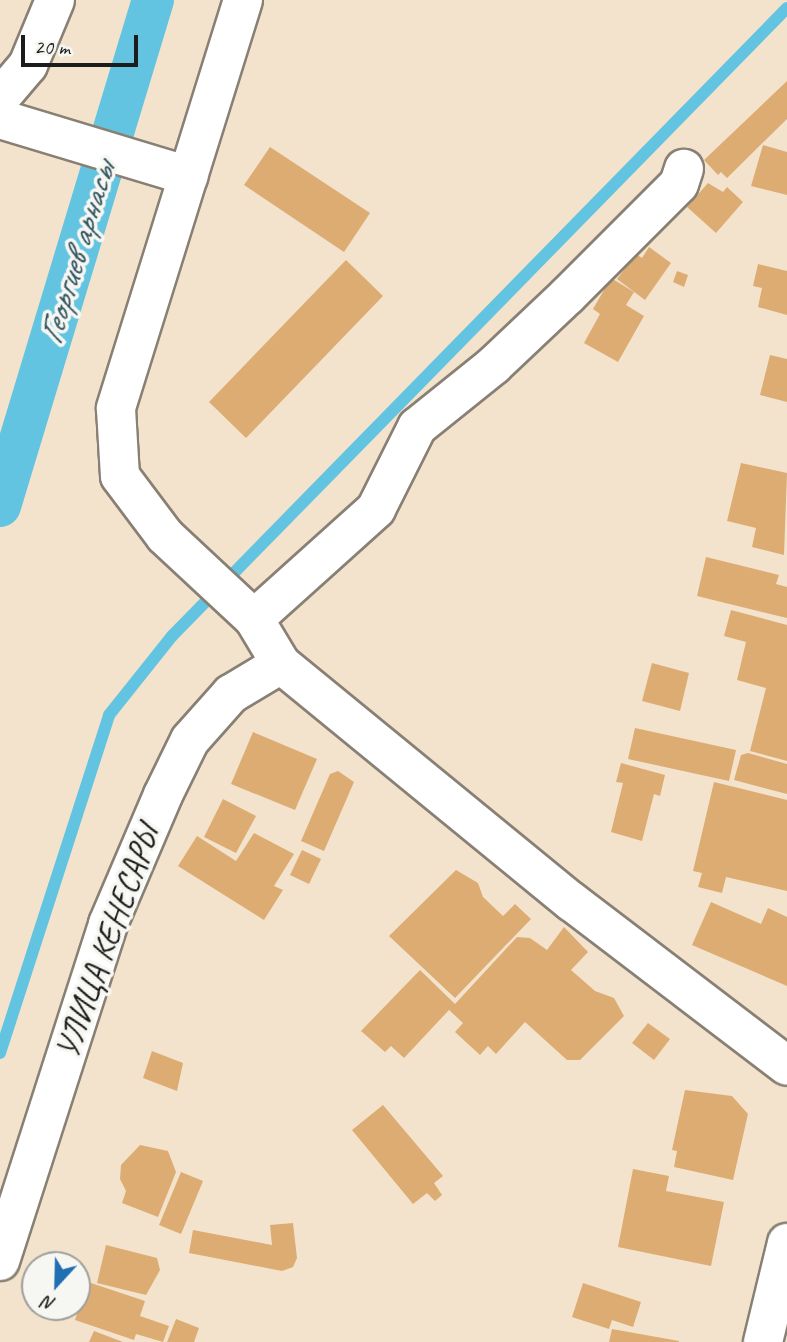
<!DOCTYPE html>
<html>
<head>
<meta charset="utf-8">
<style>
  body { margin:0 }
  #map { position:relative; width:787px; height:1342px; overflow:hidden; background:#f3e3cc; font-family:Caveat,sans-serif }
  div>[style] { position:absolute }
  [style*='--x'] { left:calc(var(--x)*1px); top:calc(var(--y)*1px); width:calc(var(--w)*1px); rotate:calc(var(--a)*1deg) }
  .stream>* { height:12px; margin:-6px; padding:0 6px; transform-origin:6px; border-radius:6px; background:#62c4e0 }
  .canal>* { height:42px; margin:-21px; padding:0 21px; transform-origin:21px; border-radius:21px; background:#62c4e0 }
  .building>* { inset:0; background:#ddac73 }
  .roads { filter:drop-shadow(2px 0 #888074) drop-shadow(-2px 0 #888074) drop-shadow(0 2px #888074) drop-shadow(0 -2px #888074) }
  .minor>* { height:38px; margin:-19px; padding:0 19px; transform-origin:19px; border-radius:19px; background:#fff }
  span { translate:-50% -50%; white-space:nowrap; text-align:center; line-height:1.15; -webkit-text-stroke:7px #f6f6f2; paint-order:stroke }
  .street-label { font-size:33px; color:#1c1c1c }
  .water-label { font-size:35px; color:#345761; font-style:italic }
  .north { position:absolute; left:21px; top:1251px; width:70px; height:70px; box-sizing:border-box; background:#f6f6f2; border:2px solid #9f9f9c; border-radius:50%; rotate:202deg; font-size:19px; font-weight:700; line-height:28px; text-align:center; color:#1c1c1c }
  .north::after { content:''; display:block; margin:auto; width:24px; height:32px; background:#1f6fb2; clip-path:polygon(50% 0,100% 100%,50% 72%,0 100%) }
  .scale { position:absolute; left:21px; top:35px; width:117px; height:32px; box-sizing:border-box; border:4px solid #1c1c1c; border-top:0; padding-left:9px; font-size:21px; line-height:24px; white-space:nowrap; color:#1c1c1c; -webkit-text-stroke:5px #f6f6f2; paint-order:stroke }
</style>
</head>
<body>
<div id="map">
  <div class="stream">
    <i style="--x:0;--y:1053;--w:355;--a:-72.1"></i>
    <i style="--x:109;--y:715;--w:101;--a:-51.4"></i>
    <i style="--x:172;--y:636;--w:879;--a:-45.6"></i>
  </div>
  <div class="canal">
    <i style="--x:0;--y:506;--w:529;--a:-73.18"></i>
  </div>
  <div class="building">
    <i style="clip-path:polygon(787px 81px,787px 119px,727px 178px,721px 172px,718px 175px,704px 160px)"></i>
    <i style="clip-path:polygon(763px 145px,787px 152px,787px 195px,751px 186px)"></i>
    <i style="clip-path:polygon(270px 147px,370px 213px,344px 252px,244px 185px)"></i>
    <i style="clip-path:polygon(708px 183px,723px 192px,727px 187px,743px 202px,716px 233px,687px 207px)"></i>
    <i style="clip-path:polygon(649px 247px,671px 263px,645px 300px,617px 279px,636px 254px,642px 258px)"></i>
    <i style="clip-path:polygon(346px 260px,383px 296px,246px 438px,209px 402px)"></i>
    <i style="clip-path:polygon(758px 264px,787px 271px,787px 315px,758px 307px,762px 288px,753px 286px)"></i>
    <i style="clip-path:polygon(677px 271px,688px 275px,684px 287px,673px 282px)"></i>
    <i style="clip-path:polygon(611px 278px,634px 292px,626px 305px,644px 316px,618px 362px,584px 343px,600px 314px,593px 309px)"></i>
    <i style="clip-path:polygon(770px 355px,787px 359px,787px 402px,760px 395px)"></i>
    <i style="clip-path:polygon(741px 463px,787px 473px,784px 555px,752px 547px,756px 528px,727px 521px)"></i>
    <i style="clip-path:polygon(706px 557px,779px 575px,776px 584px,787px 587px,787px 618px,697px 596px)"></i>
    <i style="clip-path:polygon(731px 610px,787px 625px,787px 761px,750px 751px,766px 688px,737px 680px,746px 642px,724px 636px)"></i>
    <i style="clip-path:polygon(652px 663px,689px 673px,680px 711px,642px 701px)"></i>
    <i style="clip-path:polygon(635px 728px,736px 750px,729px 781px,628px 759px)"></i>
    <i style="clip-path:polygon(253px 732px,317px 759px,295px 810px,231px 784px)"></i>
    <i style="clip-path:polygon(748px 753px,787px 764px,787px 794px,734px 780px,741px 755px)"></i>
    <i style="clip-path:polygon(621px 763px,665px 775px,660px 796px,654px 794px,642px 841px,611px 832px,623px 783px,616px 782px)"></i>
    <i style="clip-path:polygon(338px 771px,354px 782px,324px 851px,301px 841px,330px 774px)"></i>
    <i style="clip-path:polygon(714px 782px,787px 800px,787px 891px,726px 877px,722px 893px,698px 887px,702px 873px,693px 871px)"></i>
    <i style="clip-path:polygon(223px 799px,256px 816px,236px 853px,204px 837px)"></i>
    <i style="clip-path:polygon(254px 833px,294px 854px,274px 886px,283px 890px,264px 920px,178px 866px,197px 836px,236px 861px)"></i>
    <i style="clip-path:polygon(302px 850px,321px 859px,309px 884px,290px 875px)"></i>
    <i style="clip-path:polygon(456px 870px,478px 883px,483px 897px,503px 916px,515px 904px,531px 919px,455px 998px,389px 936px)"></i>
    <i style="clip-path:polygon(711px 902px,761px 924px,768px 908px,787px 917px,787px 986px,692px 945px)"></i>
    <i style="clip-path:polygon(564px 927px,588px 952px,571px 970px,595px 991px,614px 998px,624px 1016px,580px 1060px,567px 1060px,525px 1022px,496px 1054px,488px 1046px,480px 1055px,455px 1032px,463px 1023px,449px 1010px,404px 1058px,391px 1046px,385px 1052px,361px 1031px,420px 970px,455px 1004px,517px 937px,530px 938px,547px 950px)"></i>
    <i style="clip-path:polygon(648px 1023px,670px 1039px,654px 1060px,632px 1043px)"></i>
    <i style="clip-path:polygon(152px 1051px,183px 1063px,177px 1091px,143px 1078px)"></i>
    <i style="clip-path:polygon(685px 1090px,732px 1096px,748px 1114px,733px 1180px,674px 1167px,677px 1151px,672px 1150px)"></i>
    <i style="clip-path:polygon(383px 1105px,443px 1176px,434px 1183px,442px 1195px,435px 1201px,427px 1193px,413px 1204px,352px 1130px)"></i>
    <i style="clip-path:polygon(140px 1145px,168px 1151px,176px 1172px,158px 1217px,122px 1203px,126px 1191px,120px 1179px,121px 1165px)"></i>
    <i style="clip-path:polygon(633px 1169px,669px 1176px,666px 1191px,724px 1202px,711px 1266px,618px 1247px)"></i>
    <i style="clip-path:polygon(181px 1172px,203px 1181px,181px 1234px,159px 1225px)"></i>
    <i style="clip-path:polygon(293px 1223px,297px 1258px,293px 1267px,282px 1271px,189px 1253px,193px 1230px,272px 1245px,270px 1225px)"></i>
    <i style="clip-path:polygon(106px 1245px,157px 1258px,160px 1270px,146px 1295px,97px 1283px)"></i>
    <i style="clip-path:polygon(88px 1282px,145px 1301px,140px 1316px,169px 1326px,163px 1342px,136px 1334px,134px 1340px,75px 1320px)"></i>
    <i style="clip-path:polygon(583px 1283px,641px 1302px,633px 1327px,612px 1320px,609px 1329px,572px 1317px)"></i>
    <i style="clip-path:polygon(176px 1319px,199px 1328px,194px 1342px,167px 1342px)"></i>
    <i style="clip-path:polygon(612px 1329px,679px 1341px,679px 1342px,609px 1342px)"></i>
    <i style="clip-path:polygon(94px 1331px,123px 1342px,89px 1342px)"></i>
  </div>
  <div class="roads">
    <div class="minor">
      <i style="--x:243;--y:0;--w:428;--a:107.3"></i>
      <i style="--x:116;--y:409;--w:67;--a:86.6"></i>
      <i style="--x:120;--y:476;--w:75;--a:53.1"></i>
      <i style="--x:165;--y:536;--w:122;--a:43"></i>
      <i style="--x:254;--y:619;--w:52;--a:59"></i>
      <i style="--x:281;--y:664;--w:376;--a:39.3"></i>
      <i style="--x:572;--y:902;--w:270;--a:37.3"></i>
      <i style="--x:0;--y:98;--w:43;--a:-49.7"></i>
      <i style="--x:28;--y:65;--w:70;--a:-67.4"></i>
      <i style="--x:0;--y:119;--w:197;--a:16.8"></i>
      <i style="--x:254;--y:619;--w:164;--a:-42"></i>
      <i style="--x:376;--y:509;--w:92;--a:-63.4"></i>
      <i style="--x:417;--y:427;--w:99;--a:-38.8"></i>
      <i style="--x:494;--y:365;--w:100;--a:-43.4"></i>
      <i style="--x:567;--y:296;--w:158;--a:-45"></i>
      <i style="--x:679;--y:184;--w:16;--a:-72"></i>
      <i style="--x:0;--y:1261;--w:354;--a:-72.2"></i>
      <i style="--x:108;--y:924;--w:140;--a:-66.9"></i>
      <i style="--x:163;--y:795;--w:61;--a:-63.9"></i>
      <i style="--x:190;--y:740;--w:62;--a:-48.3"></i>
      <i style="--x:231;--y:694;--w:58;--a:-31"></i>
      <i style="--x:763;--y:1342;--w:102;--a:-76.4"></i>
    </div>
  </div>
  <div class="street-label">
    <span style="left:108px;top:942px;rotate:-70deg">УЛИЦА КЕНЕСАРЫ</span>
  </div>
  <div class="water-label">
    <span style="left:77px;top:253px;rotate:-73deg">Георгиев арнасы</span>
  </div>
  <div class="north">N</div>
  <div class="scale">20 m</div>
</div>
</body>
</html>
